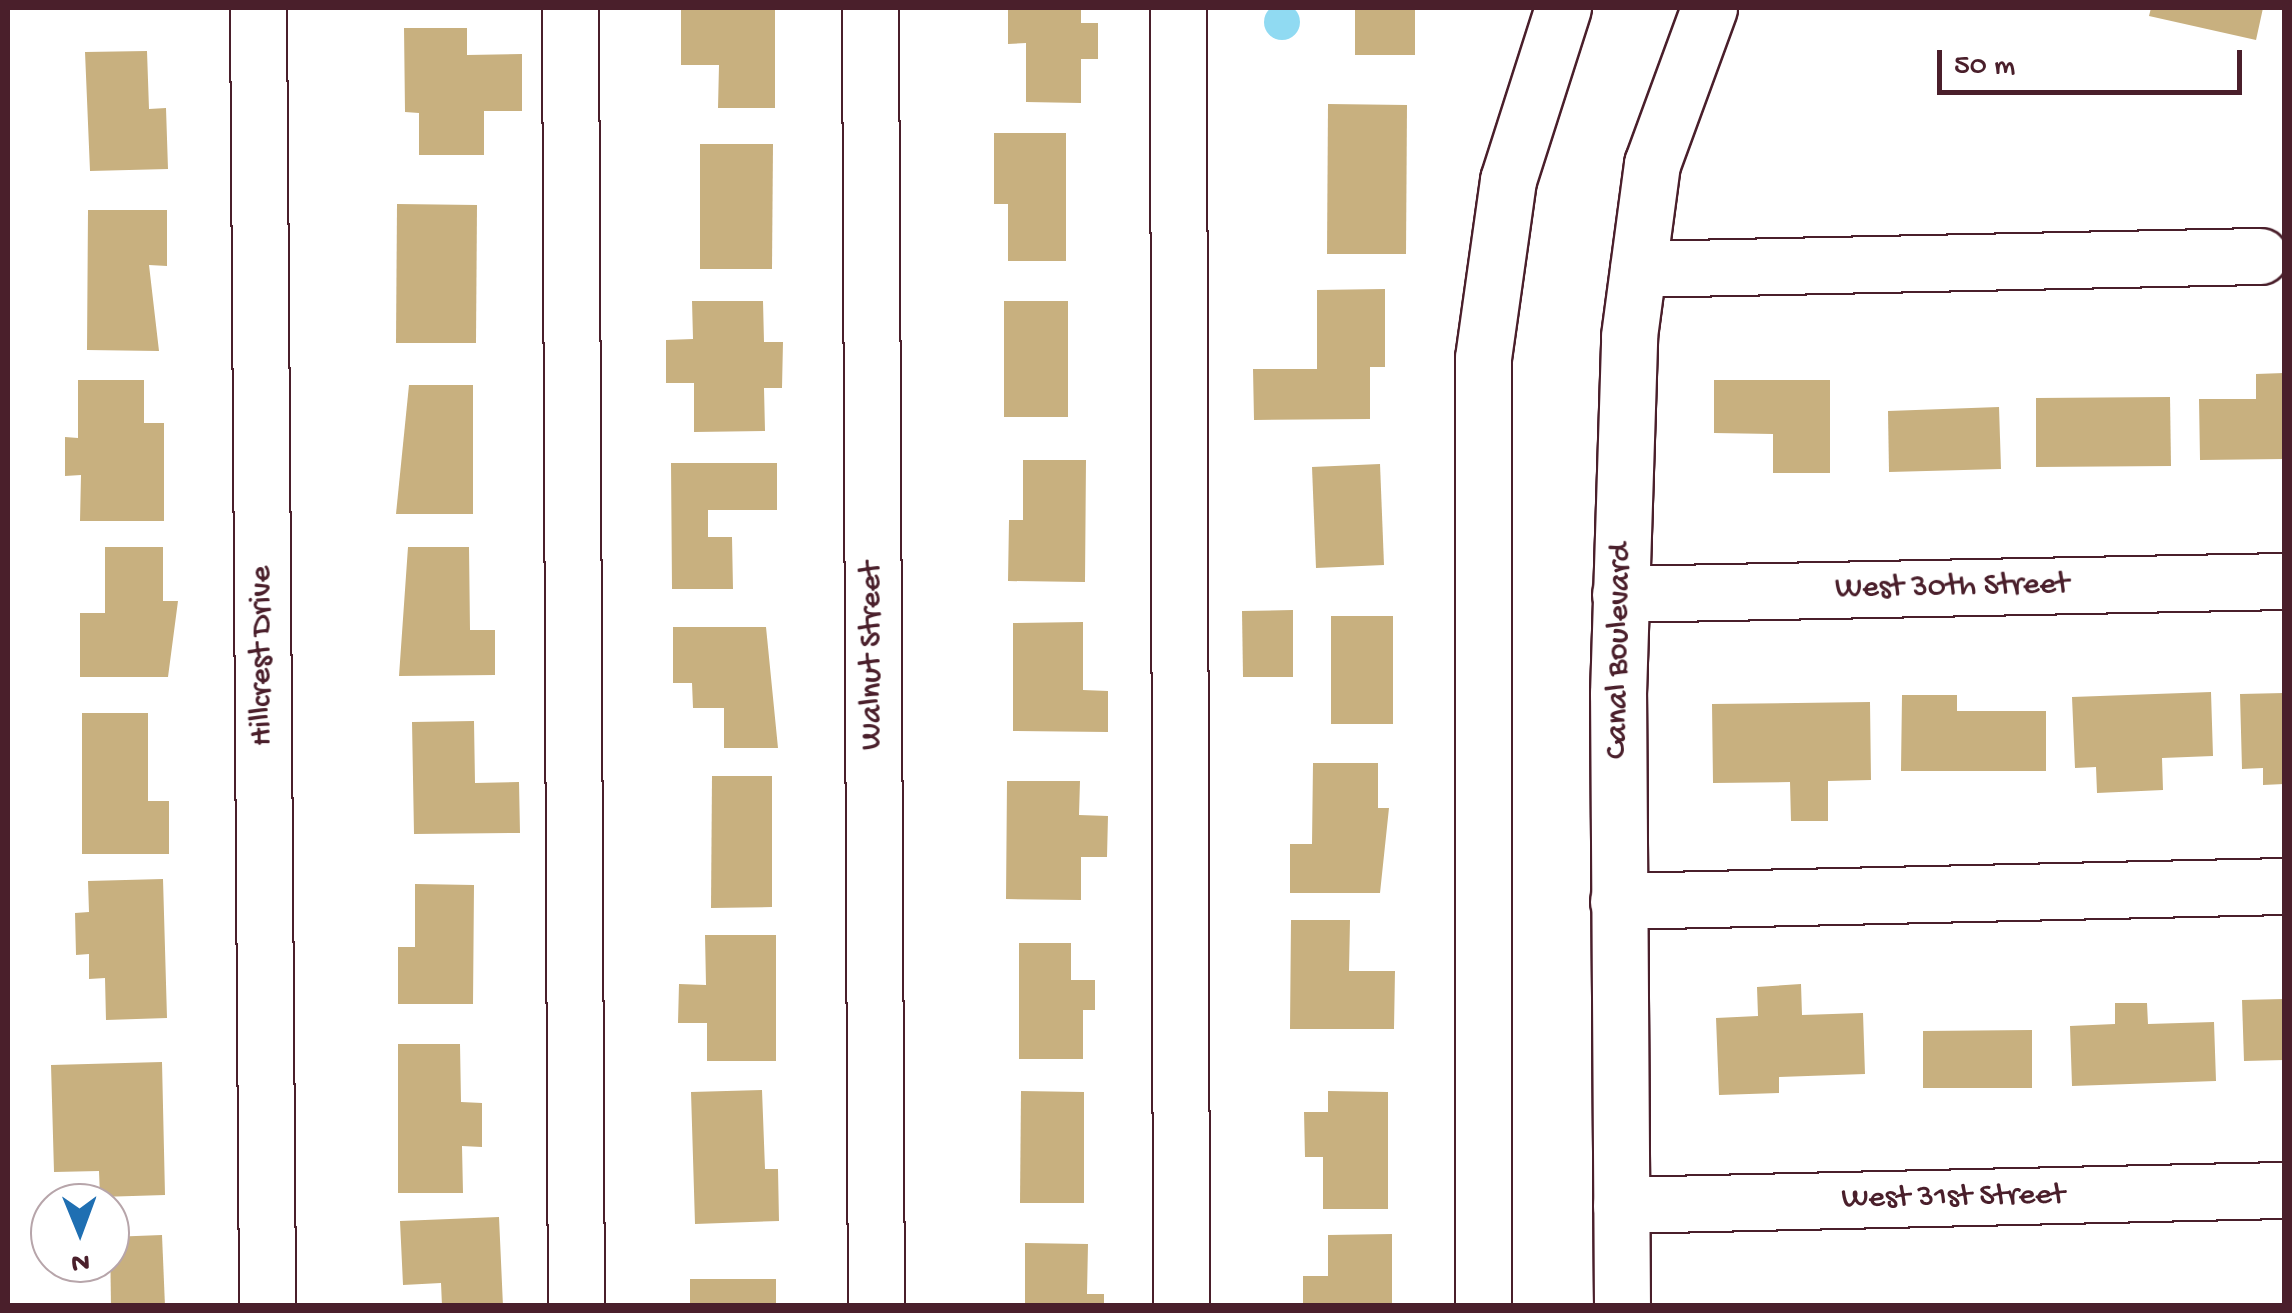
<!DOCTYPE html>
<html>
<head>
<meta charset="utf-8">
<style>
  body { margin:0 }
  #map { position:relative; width:2292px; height:1313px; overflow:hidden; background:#fff; font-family:"Gochi Hand",sans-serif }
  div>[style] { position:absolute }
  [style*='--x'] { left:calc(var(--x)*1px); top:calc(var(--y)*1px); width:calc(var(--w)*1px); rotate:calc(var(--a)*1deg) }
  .water>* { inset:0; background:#90daf2 }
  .round { border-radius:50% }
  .building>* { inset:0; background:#c8b07f }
  .roads { filter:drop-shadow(2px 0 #4a1f2b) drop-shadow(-2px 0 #4a1f2b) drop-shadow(0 2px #4a1f2b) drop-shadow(0 -2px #4a1f2b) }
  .minor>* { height:55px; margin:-27.5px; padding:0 27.5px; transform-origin:27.5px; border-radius:27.5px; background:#fff }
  span { translate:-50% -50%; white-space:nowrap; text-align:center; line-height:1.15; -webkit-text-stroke:9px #fff; paint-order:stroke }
  .street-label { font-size:32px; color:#4a1f2b }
  .frame { position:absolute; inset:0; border:10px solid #4a1f2b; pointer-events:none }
  .north { position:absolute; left:30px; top:1183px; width:100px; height:100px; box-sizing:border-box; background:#fff; border:2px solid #b7a5aa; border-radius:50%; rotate:179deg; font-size:28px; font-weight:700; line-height:40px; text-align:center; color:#4a1f2b }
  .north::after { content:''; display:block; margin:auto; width:35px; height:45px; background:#1f6fb2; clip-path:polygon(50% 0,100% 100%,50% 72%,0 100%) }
  .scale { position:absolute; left:1937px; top:50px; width:305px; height:45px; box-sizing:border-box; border:5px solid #4a1f2b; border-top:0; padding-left:12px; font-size:30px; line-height:35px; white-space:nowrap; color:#4a1f2b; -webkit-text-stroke:8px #fff; paint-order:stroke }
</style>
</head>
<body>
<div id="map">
  <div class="water">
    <i class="round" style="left:1264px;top:4px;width:36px;height:36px"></i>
  </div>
  <div class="building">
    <i style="clip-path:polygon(681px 8px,775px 8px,775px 108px,718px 108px,719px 65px,681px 65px)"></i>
    <i style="clip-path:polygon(1008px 8px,1081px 8px,1081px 23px,1098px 23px,1098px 59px,1081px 59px,1081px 103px,1026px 102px,1026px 43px,1008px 44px)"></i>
    <i style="clip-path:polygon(1355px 8px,1415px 8px,1415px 55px,1355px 55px)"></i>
    <i style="clip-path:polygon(2151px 8px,2263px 8px,2256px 40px,2149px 16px)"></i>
    <i style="clip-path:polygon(404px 28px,467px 28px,467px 55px,522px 54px,522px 111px,484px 111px,484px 155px,419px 155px,419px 113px,405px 112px)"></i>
    <i style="clip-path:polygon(147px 51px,149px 109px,166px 108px,168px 169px,90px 171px,85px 52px)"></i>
    <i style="clip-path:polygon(1328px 104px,1407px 105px,1406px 254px,1327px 254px)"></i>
    <i style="clip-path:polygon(994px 133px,1066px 133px,1066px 261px,1008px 261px,1008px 204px,994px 204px)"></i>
    <i style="clip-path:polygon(700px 144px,773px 144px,772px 269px,700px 269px)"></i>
    <i style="clip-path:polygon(397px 204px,477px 205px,476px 343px,396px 343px)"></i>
    <i style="clip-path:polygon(88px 210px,167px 210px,167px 266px,149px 265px,159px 351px,87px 350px)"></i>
    <i style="clip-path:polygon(1385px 289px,1385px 367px,1370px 367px,1370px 419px,1254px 420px,1253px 369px,1317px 369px,1317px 290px)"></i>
    <i style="clip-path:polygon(692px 301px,763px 301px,764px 342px,783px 342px,782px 388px,764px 388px,765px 431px,694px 432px,694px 383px,666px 383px,666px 340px,693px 339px)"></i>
    <i style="clip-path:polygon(1004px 301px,1068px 301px,1068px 417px,1004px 417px)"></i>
    <i style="clip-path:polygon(2284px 373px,2284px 459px,2200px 460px,2199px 399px,2256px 399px,2256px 374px)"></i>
    <i style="clip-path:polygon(78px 380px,144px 380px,144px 423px,164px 423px,164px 521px,80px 521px,81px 475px,65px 476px,65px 437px,78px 438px)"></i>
    <i style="clip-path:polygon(1714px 380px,1830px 380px,1830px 473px,1773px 473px,1773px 434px,1714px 433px)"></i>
    <i style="clip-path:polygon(409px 385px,473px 385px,473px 514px,396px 514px)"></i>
    <i style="clip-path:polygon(2170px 397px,2171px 466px,2036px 467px,2036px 398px)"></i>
    <i style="clip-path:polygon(1999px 407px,2001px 469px,1889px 472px,1888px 411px)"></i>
    <i style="clip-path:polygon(1023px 460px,1086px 460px,1085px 582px,1008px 581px,1009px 520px,1023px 520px)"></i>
    <i style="clip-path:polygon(671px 463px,777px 463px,777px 510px,708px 510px,708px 537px,732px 537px,733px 589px,672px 589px)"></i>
    <i style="clip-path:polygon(1380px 464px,1384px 565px,1316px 568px,1312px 467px)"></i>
    <i style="clip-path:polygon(105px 547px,163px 547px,163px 601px,178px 601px,168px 677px,80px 677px,80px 613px,105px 613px)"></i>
    <i style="clip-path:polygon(408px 547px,469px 547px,470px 630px,495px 630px,495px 675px,399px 676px)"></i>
    <i style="clip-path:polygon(1293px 610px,1293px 677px,1243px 677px,1242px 611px)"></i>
    <i style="clip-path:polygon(1331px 616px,1393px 616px,1393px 724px,1331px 724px)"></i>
    <i style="clip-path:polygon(1083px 622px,1083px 690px,1108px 691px,1108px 732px,1013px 731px,1013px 623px)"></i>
    <i style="clip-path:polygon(673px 627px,766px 627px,778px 748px,724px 748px,724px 708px,693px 708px,692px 683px,673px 683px)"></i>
    <i style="clip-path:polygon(2211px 692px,2213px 756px,2162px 758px,2163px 790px,2097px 793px,2096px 767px,2075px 768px,2072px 697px)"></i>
    <i style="clip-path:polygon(2284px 693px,2284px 784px,2263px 785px,2263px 768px,2242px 769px,2240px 694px)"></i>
    <i style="clip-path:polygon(1902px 695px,1957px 695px,1957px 711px,2046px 711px,2046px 771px,1901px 771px)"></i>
    <i style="clip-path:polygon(1870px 702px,1871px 780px,1828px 781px,1828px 821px,1791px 821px,1790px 782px,1713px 783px,1712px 704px)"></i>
    <i style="clip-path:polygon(82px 713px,148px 713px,148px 801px,169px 801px,169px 854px,82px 854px)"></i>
    <i style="clip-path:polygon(474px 721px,475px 783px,519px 782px,520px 833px,414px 834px,412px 722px)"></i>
    <i style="clip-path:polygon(1313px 763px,1378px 763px,1378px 808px,1389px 808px,1380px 893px,1290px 893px,1290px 844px,1312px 844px)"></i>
    <i style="clip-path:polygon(712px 776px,772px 776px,772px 907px,711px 908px)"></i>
    <i style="clip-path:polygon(1007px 781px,1080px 781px,1079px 815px,1108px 816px,1107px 857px,1081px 857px,1081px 900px,1006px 899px)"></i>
    <i style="clip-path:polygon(163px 879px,167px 1018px,106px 1020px,105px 978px,89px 979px,89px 954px,76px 955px,75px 913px,89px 912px,88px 881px)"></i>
    <i style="clip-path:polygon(415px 884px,474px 885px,473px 1004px,398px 1004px,398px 947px,415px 947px)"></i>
    <i style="clip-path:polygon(1291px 920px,1350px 920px,1349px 971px,1395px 971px,1394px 1029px,1290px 1029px)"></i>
    <i style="clip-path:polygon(705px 935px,776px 935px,776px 1061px,707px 1061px,707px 1023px,678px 1023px,679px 984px,706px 985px)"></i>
    <i style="clip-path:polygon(1019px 943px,1071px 943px,1071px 980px,1095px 980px,1095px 1010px,1083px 1010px,1083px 1059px,1019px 1059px)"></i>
    <i style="clip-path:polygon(1801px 984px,1802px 1015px,1863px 1013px,1865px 1074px,1779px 1077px,1779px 1093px,1719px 1095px,1716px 1018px,1758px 1016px,1757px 987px)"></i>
    <i style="clip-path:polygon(2284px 999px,2284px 1060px,2244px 1061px,2242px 1000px)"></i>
    <i style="clip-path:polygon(2115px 1003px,2147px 1003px,2148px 1024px,2214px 1022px,2216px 1081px,2072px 1086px,2070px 1026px,2115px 1024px)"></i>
    <i style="clip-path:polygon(2032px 1030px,2032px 1088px,1923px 1088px,1923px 1031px)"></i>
    <i style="clip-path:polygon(398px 1044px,460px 1044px,461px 1102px,482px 1103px,482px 1147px,462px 1146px,463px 1193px,398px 1193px)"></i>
    <i style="clip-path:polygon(162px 1062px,165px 1195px,100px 1197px,99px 1171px,54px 1172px,51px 1065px)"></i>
    <i style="clip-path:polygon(762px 1090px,765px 1169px,778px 1169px,779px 1221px,695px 1224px,691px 1092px)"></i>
    <i style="clip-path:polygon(1021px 1091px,1084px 1092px,1084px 1203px,1020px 1203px)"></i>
    <i style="clip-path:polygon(1328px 1091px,1388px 1092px,1388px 1209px,1323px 1209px,1323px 1157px,1305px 1157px,1304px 1112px,1328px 1112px)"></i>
    <i style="clip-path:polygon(499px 1217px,503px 1306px,442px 1306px,441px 1283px,403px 1285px,400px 1221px)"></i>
    <i style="clip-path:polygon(1392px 1234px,1392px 1306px,1303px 1306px,1303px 1276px,1328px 1276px,1328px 1235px)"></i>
    <i style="clip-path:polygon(162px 1235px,165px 1306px,111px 1306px,110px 1237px)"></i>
    <i style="clip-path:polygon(1025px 1243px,1088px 1244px,1087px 1294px,1104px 1294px,1104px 1306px,1025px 1306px)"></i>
    <i style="clip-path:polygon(690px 1279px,776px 1279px,776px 1306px,690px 1306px)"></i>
  </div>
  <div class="roads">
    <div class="minor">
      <i style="--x:258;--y:8;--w:1298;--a:89.6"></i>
      <i style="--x:570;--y:8;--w:1298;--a:89.74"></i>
      <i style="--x:870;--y:8;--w:1298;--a:89.74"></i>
      <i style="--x:1178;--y:8;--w:1298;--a:89.87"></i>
      <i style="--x:1638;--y:269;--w:622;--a:-1.2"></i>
      <i style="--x:1620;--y:594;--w:664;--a:-1.12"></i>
      <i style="--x:1618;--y:901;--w:666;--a:-1.29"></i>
      <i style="--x:1621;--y:1205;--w:663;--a:-1.3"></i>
      <i style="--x:1483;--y:1306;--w:948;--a:-90"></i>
      <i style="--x:1483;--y:358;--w:180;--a:-82"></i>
      <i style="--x:1508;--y:180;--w:181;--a:-72.3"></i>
      <i style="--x:1622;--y:1306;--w:612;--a:-90.37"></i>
      <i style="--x:1618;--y:694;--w:358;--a:-88.2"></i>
      <i style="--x:1629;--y:336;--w:174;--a:-82.4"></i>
      <i style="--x:1652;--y:164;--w:166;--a:-69.9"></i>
    </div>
  </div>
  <div class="street-label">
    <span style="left:1952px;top:588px;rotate:-1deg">West 30th Street</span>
    <span style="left:1620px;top:651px;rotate:-89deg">Canal Boulevard</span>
    <span style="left:263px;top:656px;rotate:-90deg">Hillcrest Drive</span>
    <span style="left:873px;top:656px;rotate:-90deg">Walnut Street</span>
    <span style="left:1953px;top:1198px;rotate:-1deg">West 31st Street</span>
  </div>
  <div class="frame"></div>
  <div class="north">N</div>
  <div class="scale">50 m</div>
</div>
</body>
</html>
